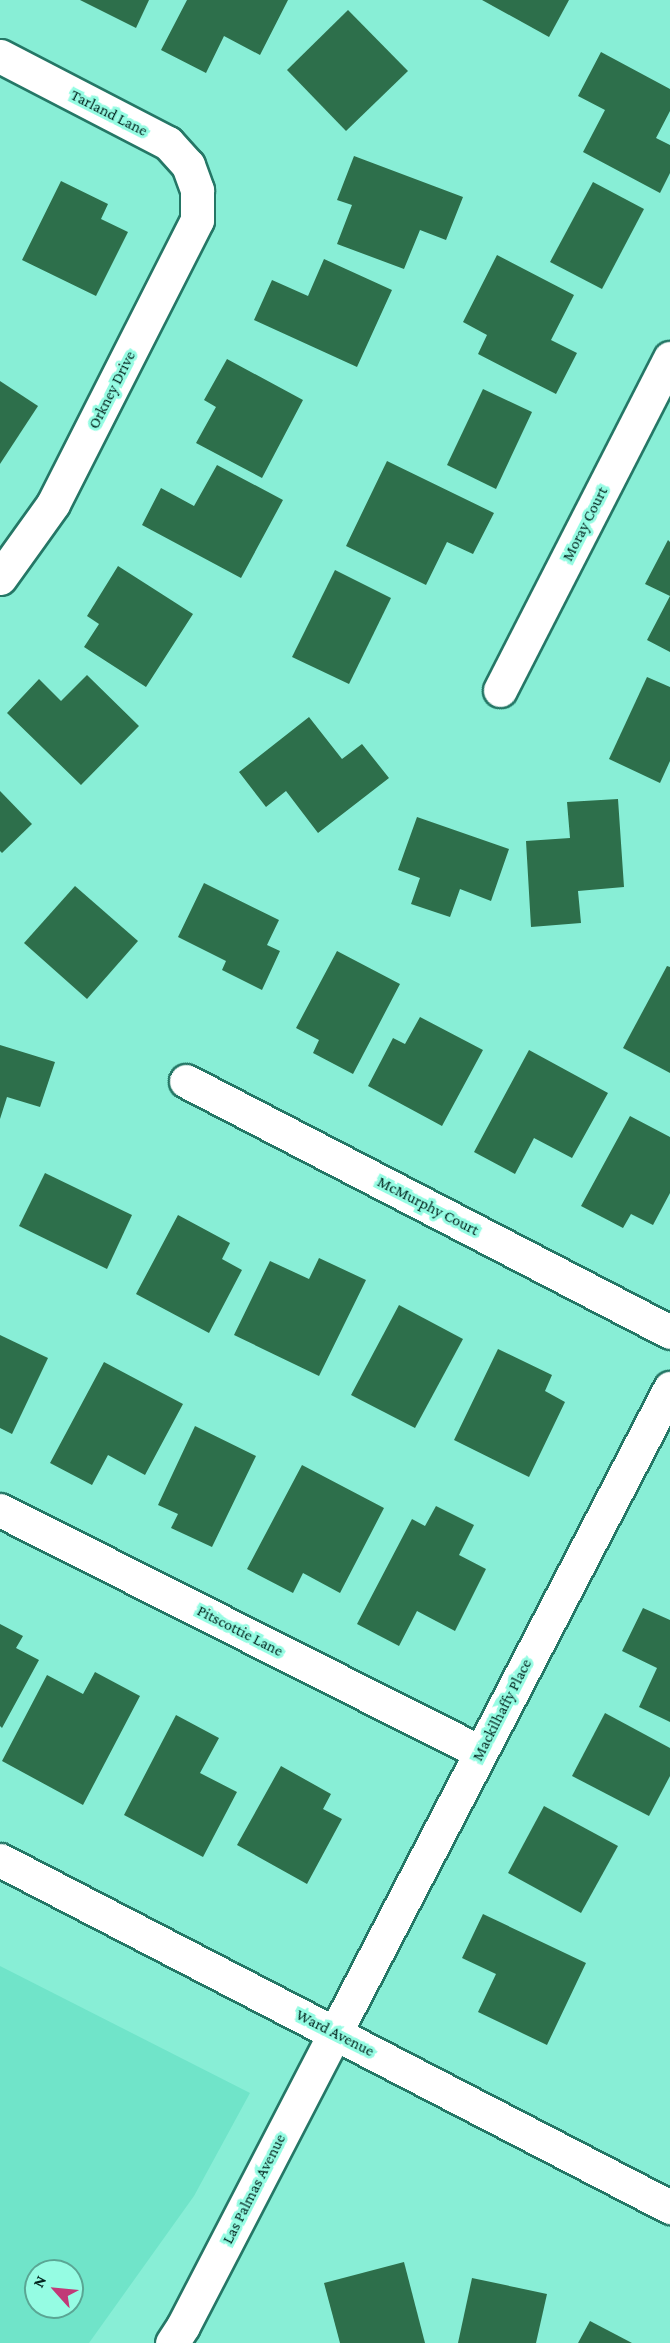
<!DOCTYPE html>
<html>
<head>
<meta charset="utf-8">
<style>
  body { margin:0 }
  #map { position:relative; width:670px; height:2343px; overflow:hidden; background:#88eed6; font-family:"Crimson Pro",serif }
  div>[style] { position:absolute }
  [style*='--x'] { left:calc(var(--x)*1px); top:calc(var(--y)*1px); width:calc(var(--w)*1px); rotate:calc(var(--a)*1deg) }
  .built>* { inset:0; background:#70e4c9 }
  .building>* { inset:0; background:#2d6f4b }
  .roads { filter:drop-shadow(2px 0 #257766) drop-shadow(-2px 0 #257766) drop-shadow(0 2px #257766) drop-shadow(0 -2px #257766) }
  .minor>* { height:33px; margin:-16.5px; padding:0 16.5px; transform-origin:16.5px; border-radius:16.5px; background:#fff }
  .tertiary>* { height:33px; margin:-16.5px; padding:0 16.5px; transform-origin:16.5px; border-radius:16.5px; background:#fff }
  .secondary>* { height:33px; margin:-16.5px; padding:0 16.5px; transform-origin:16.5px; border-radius:16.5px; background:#fff }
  span { translate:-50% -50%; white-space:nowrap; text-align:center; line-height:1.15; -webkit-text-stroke:6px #95fce3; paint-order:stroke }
  .street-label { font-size:16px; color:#02241d }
  .north { position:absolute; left:24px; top:2259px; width:60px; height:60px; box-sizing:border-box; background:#95fce3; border:2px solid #5aa694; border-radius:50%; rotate:297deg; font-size:16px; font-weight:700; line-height:24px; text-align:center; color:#02241d }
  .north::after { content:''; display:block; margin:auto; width:21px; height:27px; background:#c13977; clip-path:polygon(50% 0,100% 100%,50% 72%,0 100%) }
</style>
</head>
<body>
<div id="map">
  <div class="built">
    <i style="clip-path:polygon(evenodd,0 1966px,250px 2093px,194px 2196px,89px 2343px,0 2343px,0 1966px,36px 2271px,72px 2271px,72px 2307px,36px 2307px,36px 2271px)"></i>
  </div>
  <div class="building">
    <i style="clip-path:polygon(80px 0,149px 0,136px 28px)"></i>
    <i style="clip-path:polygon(187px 0,288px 0,260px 55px,224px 36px,206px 73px,161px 50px)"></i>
    <i style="clip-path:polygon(482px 0,569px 0,549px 37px)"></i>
    <i style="clip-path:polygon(348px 10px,408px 71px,346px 131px,287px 70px)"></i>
    <i style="clip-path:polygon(601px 52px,670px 89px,670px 111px,656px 138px,670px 145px,670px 173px,660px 193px,583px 152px,605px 110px,578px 96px)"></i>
    <i style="clip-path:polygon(354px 156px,463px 197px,446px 240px,420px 230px,404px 269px,337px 244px,352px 205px,337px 200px)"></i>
    <i style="clip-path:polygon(61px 181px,108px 204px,101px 219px,128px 232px,96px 296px,22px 260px)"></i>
    <i style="clip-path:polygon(593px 182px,644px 209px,602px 289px,550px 262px)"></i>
    <i style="clip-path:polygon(497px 255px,574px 295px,551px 340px,577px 353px,556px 394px,478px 354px,487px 335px,463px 322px)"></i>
    <i style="clip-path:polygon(324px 259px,392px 290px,357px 367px,254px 320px,272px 280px,308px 296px)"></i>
    <i style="clip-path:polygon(227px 359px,303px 400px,262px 478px,196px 443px,216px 407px,204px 400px)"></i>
    <i style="clip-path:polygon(0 381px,38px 406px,0 464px)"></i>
    <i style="clip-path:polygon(483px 389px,532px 412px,496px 489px,447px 465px)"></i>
    <i style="clip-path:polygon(387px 461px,494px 513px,473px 554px,447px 542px,426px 585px,346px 546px)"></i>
    <i style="clip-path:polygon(217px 465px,283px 500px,241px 578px,142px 525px,161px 488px,194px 506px)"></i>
    <i style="clip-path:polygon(668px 540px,670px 542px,670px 652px,647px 640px,670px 596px,645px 584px)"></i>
    <i style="clip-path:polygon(118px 566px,193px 614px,146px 687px,84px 647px,99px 624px,87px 616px)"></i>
    <i style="clip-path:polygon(335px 570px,391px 598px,349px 684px,292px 657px)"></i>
    <i style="clip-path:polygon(87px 675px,139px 726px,81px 785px,7px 713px,39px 679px,61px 701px)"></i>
    <i style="clip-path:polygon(647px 677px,670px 687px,670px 761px,660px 783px,609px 759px)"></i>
    <i style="clip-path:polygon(309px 717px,342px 759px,362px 744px,389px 778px,318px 833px,286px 791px,266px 807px,239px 772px)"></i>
    <i style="clip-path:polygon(0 791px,32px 824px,2px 853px,0 851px)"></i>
    <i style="clip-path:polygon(618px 799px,624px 887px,578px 891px,581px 923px,531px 927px,526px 841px,570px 838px,567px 802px)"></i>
    <i style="clip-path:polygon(417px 817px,509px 849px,491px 901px,460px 889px,450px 917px,411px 904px,420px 878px,398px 870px)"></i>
    <i style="clip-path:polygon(204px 883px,279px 920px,267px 945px,280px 951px,262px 990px,222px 970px,226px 961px,178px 937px)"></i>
    <i style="clip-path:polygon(75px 886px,138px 941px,87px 999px,24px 943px)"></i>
    <i style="clip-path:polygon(337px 951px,400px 984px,353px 1074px,313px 1053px,319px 1040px,296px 1028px)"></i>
    <i style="clip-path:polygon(667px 966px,670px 967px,670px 1073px,623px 1048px)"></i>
    <i style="clip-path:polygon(420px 1017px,483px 1050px,442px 1126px,368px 1086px,393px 1038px,405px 1044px)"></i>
    <i style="clip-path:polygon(0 1045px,55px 1062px,40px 1107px,7px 1097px,0 1119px)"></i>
    <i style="clip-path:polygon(529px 1050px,608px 1093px,572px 1158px,534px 1138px,515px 1174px,474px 1152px)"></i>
    <i style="clip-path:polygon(630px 1116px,670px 1137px,670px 1193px,653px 1225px,631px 1214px,623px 1228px,581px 1206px)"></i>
    <i style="clip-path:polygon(45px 1173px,132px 1215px,107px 1269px,19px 1226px)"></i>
    <i style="clip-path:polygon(178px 1215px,230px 1243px,222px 1259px,242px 1270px,209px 1333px,136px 1294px)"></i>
    <i style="clip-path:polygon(319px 1258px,366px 1280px,319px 1376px,234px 1335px,270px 1261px,309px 1279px)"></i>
    <i style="clip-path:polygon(399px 1305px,463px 1339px,415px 1428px,351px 1395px)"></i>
    <i style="clip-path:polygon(0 1335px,48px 1358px,12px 1434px,0 1428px)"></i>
    <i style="clip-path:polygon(498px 1349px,552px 1375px,545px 1391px,565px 1402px,529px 1477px,454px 1440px)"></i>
    <i style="clip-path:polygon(104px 1362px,183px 1404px,145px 1475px,108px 1455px,92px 1485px,50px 1463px)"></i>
    <i style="clip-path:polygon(195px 1426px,256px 1456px,212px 1547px,171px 1528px,178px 1514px,158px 1505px)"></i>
    <i style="clip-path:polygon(302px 1465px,384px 1508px,340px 1593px,303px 1573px,293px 1593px,247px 1569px)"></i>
    <i style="clip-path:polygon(436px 1506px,474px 1525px,459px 1555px,486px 1569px,455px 1631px,417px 1611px,399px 1646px,357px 1624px,412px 1519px,425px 1526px)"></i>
    <i style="clip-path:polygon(643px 1608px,670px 1620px,670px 1722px,639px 1707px,657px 1668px,622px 1651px)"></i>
    <i style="clip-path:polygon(0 1624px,23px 1636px,16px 1648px,39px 1660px,2px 1728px,0 1726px)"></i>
    <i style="clip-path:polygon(95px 1672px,140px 1696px,83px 1805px,2px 1761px,47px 1675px,83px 1694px)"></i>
    <i style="clip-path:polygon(605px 1713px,670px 1748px,670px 1776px,649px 1816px,572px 1776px)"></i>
    <i style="clip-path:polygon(176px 1715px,219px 1738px,200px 1773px,237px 1792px,203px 1857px,124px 1815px)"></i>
    <i style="clip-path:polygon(281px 1766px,331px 1794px,323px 1809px,342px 1819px,307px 1884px,237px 1845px)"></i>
    <i style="clip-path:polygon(544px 1806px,618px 1846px,581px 1913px,508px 1873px)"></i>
    <i style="clip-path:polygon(483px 1914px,586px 1963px,547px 2045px,478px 2012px,496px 1974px,462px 1958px)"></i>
    <i style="clip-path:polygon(404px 2262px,425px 2343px,340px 2343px,324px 2283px)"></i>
    <i style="clip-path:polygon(472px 2278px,547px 2294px,536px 2343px,458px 2343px)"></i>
    <i style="clip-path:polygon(590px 2321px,632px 2343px,578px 2343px)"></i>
  </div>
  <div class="roads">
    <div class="minor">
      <i style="--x:0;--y:56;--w:189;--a:27.4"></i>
      <i style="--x:168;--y:143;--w:30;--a:48"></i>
      <i style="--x:188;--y:165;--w:27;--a:70"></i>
      <i style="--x:197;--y:190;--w:30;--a:90"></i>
      <i style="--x:197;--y:220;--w:318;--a:116.9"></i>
      <i style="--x:53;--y:504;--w:91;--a:125.6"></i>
      <i style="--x:500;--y:690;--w:373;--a:-62.9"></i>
      <i style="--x:186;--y:1081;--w:545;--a:27.41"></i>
      <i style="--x:0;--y:1510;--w:538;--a:26.76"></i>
      <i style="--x:335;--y:2033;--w:727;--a:-62.55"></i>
    </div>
    <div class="tertiary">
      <i style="--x:172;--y:2343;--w:20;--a:-57"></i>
      <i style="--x:183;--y:2326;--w:330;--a:-62.6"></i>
    </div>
    <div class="secondary">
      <i style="--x:0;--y:1860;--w:755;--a:27.38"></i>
    </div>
  </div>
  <div class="street-label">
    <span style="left:109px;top:113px;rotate:27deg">Tarland Lane</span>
    <span style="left:112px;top:390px;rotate:-63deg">Orkney Drive</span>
    <span style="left:585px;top:524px;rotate:-63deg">Moray Court</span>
    <span style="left:428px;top:1206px;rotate:27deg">McMurphy Court</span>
    <span style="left:240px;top:1631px;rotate:27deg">Pitscottie Lane</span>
    <span style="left:502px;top:1710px;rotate:-63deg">Mackilhaffy Place</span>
    <span style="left:335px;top:2033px;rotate:27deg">Ward Avenue</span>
    <span style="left:254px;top:2189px;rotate:-63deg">Las Palmas Avenue</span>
  </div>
  <div class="north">N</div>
</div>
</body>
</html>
